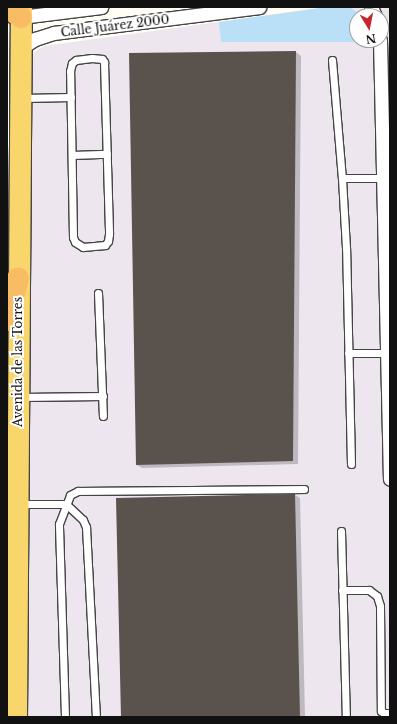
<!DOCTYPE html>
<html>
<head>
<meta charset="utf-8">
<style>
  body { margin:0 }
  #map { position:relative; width:397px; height:724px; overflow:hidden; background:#fffdf5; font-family:"Libre Baskerville",serif }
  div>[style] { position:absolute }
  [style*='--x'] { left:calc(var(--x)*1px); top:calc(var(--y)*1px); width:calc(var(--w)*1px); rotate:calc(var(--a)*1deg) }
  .industrial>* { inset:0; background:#eee6ef }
  .water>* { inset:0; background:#b9e0f7 }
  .shadow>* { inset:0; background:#0003 }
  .building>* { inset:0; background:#5a524d }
  .roads { filter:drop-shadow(1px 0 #444) drop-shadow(-1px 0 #444) drop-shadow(0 1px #444) drop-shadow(0 -1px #444) }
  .service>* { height:7px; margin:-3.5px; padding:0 3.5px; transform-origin:3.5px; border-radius:3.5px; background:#fff }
  .minor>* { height:13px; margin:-6.5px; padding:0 6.5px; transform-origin:6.5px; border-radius:6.5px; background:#fff }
  .primary>* { height:21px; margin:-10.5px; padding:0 10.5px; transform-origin:10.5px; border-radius:10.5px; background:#f9d66b }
  .trunk>* { height:22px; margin:-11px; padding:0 11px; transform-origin:11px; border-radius:11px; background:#f7bc64 }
  span { translate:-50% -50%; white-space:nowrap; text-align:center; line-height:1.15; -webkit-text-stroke:4px #fff; paint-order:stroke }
  .street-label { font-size:12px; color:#111 }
  .frame { position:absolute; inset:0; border:8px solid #111; pointer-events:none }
  .north { position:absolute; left:349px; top:8px; width:40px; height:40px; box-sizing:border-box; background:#fff; border:1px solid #a0a0a0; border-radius:50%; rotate:170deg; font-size:11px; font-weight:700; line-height:16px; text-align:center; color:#111 }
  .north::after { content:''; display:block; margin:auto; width:14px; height:18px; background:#c4262e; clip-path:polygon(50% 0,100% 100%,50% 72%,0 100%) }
</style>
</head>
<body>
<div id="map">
  <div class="industrial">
    <i style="clip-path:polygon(evenodd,327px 7px,390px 7px,390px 717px,26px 717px,29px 56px,44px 46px,327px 7px,357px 16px,381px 16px,381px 40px,357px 40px,357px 16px)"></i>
  </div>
  <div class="water">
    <i style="clip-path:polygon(327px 7px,349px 7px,363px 16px,357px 16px,358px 40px,355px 42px,221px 42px,219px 22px)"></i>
  </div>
  <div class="shadow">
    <i style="clip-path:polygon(296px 52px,301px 56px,298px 464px,142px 468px,137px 465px)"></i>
    <i style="clip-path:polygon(295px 495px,300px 498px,305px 717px,122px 717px)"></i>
  </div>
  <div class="building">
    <i style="clip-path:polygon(296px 51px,293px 461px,136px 465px,129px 53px)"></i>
    <i style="clip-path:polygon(295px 494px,300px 717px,121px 717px,116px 498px)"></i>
  </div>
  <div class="roads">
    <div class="service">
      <i style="--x:92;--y:58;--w:10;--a:6"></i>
      <i style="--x:102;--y:59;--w:4;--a:56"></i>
      <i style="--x:104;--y:62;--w:172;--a:88.3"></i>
      <i style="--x:109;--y:234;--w:7;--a:98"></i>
      <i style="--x:108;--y:241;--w:5;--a:127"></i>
      <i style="--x:105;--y:245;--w:22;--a:175"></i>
      <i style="--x:83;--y:247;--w:9;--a:-148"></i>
      <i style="--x:75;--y:242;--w:5;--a:-112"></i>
      <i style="--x:73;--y:237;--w:166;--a:-91"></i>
      <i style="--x:70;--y:71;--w:8;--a:-76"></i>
      <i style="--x:72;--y:63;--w:5;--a:-37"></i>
      <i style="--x:76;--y:60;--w:16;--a:-7"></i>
      <i style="--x:332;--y:60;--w:118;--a:85.2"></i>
      <i style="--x:23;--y:98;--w:48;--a:-1.2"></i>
      <i style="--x:72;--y:155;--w:35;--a:-2"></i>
      <i style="--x:98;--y:293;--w:123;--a:87.7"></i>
      <i style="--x:348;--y:353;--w:42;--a:0"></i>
      <i style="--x:20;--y:397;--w:83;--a:-0.7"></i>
      <i style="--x:351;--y:464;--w:216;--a:-91.3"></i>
      <i style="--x:346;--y:248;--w:70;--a:-93.3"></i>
      <i style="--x:342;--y:178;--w:48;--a:0"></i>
      <i style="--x:20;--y:504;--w:46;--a:0"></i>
      <i style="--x:66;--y:504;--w:23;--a:43"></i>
      <i style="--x:83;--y:520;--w:8;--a:67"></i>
      <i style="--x:86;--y:527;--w:190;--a:87"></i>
      <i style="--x:341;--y:531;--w:186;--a:88.5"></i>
      <i style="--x:342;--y:590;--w:27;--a:0"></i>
      <i style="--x:369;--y:590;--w:10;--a:37"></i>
      <i style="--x:377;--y:596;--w:10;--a:73"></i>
      <i style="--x:380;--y:606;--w:105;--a:89.5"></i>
      <i style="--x:381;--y:711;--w:4;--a:34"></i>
      <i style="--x:384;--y:713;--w:6;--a:0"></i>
      <i style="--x:65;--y:717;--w:193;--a:-91.8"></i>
      <i style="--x:59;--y:524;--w:31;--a:-69"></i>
      <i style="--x:70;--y:495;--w:9;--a:-27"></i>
      <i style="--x:78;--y:491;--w:226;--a:-0.5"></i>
    </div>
    <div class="minor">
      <i style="--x:371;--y:7;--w:10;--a:66"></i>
      <i style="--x:21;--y:17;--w:81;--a:-7.1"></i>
      <i style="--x:380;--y:40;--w:439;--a:88.7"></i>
      <i style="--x:21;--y:48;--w:17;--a:-33"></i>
      <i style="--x:35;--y:39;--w:20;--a:-18"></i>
      <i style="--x:54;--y:33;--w:207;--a:-7.2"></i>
    </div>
    <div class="primary">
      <i style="--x:16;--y:717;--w:710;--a:-89.6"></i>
    </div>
    <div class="trunk">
      <i style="--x:7;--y:7;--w:17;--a:36"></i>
      <i style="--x:7;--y:320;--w:43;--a:-75.3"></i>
    </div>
  </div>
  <div class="street-label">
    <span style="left:115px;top:26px;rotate:-7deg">Calle Juárez 2000</span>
    <span style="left:18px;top:362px;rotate:-90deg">Avenida de las Torres</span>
  </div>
  <div class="frame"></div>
  <div class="north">N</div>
</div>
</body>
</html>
